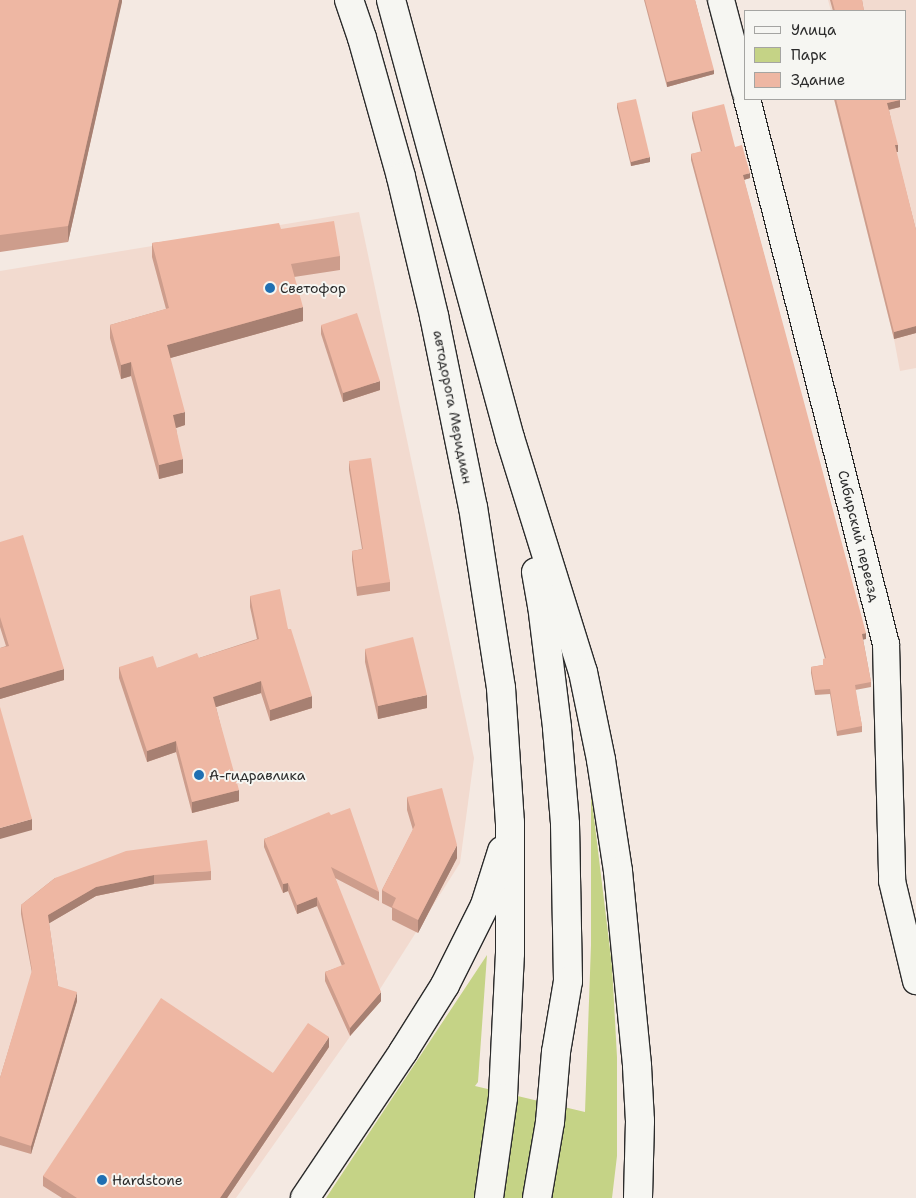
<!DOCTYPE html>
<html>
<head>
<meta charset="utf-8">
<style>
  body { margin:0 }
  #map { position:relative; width:916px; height:1198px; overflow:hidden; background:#f4e9e2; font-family:"Shantell Sans",sans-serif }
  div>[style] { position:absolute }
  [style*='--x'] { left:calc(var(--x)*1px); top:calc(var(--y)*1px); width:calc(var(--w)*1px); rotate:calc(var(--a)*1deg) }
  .built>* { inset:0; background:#f2dacf }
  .green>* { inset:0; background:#c5d386 }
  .roads { filter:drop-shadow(1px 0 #2b2b2b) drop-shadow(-1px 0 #2b2b2b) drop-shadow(0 1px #2b2b2b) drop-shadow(0 -1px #2b2b2b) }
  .minor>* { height:26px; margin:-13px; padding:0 13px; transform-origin:13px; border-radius:13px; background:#f6f6f2 }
  .primary>* { height:28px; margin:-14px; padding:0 14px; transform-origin:14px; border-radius:14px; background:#f6f6f2 }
  .wall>* { inset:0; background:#cd9d8c }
  .shaded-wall>* { inset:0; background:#a78072 }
  .building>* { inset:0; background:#eeb7a3 }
  .dots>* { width:14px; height:14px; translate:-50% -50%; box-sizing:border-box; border:2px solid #f6f6f2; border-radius:50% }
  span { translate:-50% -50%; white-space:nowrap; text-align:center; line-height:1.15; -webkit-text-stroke:4px #f6f6f2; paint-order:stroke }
  .poi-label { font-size:14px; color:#2b2b2b }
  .left { translate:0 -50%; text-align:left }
  .street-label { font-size:14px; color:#2b2b2b }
  .legend { position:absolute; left:744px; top:10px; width:162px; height:90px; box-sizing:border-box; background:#f6f6f2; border:1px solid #a5a5a2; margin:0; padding:6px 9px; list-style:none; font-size:15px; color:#2b2b2b }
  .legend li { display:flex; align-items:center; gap:10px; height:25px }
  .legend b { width:25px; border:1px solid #a5a5a2 }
</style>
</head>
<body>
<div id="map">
  <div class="built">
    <i style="clip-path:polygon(828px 0,916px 0,916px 368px,900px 371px,894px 339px,834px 99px,905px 99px,905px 11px,831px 11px)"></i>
    <i style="clip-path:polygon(359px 212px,474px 758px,460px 863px,349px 1038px,236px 1198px,0 1198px,0 271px)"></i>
  </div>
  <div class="green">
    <i style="clip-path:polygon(591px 793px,612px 966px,617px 1057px,617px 1156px,612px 1198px,326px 1198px,487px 955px,478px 1082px,475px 1086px,585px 1112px,591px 945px)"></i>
  </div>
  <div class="roads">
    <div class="minor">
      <i style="--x:721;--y:0;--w:94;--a:75.2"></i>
      <i style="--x:747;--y:99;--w:562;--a:75.69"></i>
      <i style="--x:886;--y:644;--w:237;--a:88.5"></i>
      <i style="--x:892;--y:881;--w:103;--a:76.5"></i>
    </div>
    <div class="primary">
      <i style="--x:349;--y:0;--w:40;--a:71.1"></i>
      <i style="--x:362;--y:38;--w:144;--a:74.3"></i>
      <i style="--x:401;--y:177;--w:143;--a:76.6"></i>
      <i style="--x:434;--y:316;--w:195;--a:78.5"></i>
      <i style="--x:473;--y:507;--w:183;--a:81.2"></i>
      <i style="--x:501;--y:688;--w:135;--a:86.2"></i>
      <i style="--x:510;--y:823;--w:130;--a:90"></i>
      <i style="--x:510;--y:953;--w:145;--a:92.8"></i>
      <i style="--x:503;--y:1098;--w:101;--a:98"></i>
      <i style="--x:391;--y:0;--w:454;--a:74.8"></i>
      <i style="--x:510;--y:438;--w:245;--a:72.7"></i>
      <i style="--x:583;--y:672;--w:90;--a:78.4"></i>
      <i style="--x:601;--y:760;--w:112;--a:81.3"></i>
      <i style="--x:618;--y:871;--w:196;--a:84.4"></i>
      <i style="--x:637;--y:1066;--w:55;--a:86.9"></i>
      <i style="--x:640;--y:1121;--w:77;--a:91.5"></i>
      <i style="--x:536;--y:572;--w:34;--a:80"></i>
      <i style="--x:542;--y:605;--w:124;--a:83"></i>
      <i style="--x:557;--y:728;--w:96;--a:85.2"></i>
      <i style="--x:565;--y:824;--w:157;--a:88.9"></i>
      <i style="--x:568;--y:981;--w:72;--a:99.6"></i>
      <i style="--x:556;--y:1052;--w:70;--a:94.9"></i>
      <i style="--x:550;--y:1122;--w:77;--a:99.7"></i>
      <i style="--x:305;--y:1198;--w:176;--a:-56.1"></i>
      <i style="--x:403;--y:1052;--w:79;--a:-57.9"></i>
      <i style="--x:445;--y:985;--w:89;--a:-63.4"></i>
      <i style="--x:485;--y:905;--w:57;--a:-72.5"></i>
    </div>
  </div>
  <div class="wall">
    <i style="clip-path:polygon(0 0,122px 0,68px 242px,0 252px)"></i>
    <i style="clip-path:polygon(644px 0,695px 0,714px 74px,667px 87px)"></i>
    <i style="clip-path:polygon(830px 0,862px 0,864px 11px,833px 11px)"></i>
    <i style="clip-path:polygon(834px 99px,899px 99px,900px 107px,889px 110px,898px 152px,896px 152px,916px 230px,916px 333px,894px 339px)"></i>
    <i style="clip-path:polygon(617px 103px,650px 162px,631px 166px,617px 108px)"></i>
    <i style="clip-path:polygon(692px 112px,735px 147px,750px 178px,744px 180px,866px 639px,863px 639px,871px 682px,871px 687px,855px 690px,862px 726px,862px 732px,837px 736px,830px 694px,815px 695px,811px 673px,811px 667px,823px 665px,823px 659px,825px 659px,691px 160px,691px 154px,701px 152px,692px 118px)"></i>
    <i style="clip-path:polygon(281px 229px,340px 256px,340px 270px,294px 277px,303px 321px,170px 358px,185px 425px,176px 428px,183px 473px,159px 479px,131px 376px,121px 379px,110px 338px,110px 325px,166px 309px,152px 257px,152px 243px)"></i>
    <i style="clip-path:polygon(321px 325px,380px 390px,343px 402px,321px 334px)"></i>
    <i style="clip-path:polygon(349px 461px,390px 582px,390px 591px,357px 596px,352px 560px,352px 551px,362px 549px,349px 470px)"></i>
    <i style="clip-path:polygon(0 542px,64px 680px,0 699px,0 648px,6px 646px,0 627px)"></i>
    <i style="clip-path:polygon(250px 596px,288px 629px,312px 708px,270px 721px,261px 693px,216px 707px,239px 801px,192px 813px,176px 752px,147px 762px,119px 678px,119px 667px,157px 668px,199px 658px,257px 639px,250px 607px)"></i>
    <i style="clip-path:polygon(365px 649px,427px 708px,378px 719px,365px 662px)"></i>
    <i style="clip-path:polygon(407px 797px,457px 858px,418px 933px,392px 920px,392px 908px,382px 903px,382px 890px,413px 830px,407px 810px)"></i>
    <i style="clip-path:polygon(331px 815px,379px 892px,379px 901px,335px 878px,381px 1001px,350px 1036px,325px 981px,325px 972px,342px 966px,317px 906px,297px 914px,288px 891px,283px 893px,264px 847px,264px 839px)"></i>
    <i style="clip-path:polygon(211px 871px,211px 880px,154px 884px,96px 896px,49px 923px,58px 986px,77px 1001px,31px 1154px,0 1145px,0 1078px,32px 973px,21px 914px,21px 905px,55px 878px)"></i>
    <i style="clip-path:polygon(329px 1047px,227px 1198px,62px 1198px,43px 1186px,43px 1176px,273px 1073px)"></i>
  </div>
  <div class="shaded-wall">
    <i style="clip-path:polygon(119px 0,122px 0,122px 2px,68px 242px,68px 226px)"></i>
    <i style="clip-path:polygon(714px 70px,714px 74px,667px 87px,667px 82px)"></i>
    <i style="clip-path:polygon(900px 100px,900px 107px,887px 110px,887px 103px)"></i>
    <i style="clip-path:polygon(895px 145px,898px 145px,898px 152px,895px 152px)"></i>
    <i style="clip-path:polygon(650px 157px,650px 162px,631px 166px,631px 162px)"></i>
    <i style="clip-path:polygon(750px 173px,750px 178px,743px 180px,743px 175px)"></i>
    <i style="clip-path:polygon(303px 307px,303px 321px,167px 359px,167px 345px)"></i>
    <i style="clip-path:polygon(916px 326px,916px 333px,894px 339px,894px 332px)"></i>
    <i style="clip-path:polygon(131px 362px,131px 376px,121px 379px,121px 365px)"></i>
    <i style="clip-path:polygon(380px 381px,380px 390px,343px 402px,343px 393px)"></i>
    <i style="clip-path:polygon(185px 412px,185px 425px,173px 429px,173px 415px)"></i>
    <i style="clip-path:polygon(183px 459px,183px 473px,159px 479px,159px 465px)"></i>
    <i style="clip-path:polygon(866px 633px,866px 639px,862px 640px,862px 634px)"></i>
    <i style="clip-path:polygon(64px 669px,64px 680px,0 699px,0 688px)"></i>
    <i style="clip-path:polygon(261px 681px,261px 693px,213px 708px,213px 697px)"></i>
    <i style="clip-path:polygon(427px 695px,427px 708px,378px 719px,378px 706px)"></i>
    <i style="clip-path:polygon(312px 696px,312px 708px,270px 721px,270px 710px)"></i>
    <i style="clip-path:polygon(176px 741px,176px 752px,147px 762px,147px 751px)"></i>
    <i style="clip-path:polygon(239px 790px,239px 801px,192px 813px,192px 802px)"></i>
    <i style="clip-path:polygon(32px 819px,32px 830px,0 839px,0 828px)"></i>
    <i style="clip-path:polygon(457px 845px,457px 858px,418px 933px,418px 920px)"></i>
    <i style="clip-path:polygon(154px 875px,154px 884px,96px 896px,48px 924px,48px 915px,96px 887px)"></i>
    <i style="clip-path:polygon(288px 883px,288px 891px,283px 893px,283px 884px)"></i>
    <i style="clip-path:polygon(317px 897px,317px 906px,297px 914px,297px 905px)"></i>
    <i style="clip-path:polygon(77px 992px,77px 1001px,31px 1154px,31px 1146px)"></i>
    <i style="clip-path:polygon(381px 992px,381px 1001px,350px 1036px,350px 1028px)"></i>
    <i style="clip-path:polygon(329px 1037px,329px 1047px,227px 1198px,220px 1198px)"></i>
  </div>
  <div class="building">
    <i style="clip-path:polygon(0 0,119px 0,68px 226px,0 235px)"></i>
    <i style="clip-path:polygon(645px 0,695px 0,714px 70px,667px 82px)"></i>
    <i style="clip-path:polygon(832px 0,862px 0,864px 11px,835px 11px)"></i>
    <i style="clip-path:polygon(636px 99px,650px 157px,631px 162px,617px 103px)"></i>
    <i style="clip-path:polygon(836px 99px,899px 99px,900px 100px,887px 103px,898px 145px,895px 145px,916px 230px,916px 326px,894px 332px)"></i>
    <i style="clip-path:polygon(724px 104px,735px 147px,742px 145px,750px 173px,743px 175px,866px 633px,862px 634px,871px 682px,855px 685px,862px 726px,837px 731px,830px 689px,815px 690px,811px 667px,823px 665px,823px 659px,826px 658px,691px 154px,702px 151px,692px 112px)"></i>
    <i style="clip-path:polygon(334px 221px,340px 256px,291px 264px,303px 307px,167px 345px,185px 412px,173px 415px,183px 459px,159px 465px,131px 362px,121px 365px,110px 325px,169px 308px,152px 243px,279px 223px,281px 229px)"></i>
    <i style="clip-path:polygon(357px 313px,380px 381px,343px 393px,321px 325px)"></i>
    <i style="clip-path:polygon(371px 458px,390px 582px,357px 587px,352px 551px,363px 549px,349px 461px)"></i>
    <i style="clip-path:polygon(23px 535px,64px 669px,0 688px,0 648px,9px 646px,0 617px,0 542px)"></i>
    <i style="clip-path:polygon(280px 589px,288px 629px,291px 629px,312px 696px,270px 710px,261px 681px,213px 697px,239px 790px,192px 802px,176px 741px,147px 751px,119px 667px,153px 656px,157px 668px,197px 653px,199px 658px,259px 639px,250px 596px)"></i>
    <i style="clip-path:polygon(413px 637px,427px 695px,378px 706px,365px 649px)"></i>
    <i style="clip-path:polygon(0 707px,32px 819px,0 828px)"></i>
    <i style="clip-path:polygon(442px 788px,457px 845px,418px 920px,392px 907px,396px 898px,382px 890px,415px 825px,407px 797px)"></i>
    <i style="clip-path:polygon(350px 808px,379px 892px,331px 867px,381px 992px,350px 1028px,325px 972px,345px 964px,317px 897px,297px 905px,288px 883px,283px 884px,264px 839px,329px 812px,331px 815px)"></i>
    <i style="clip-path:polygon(207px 840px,211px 871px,154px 875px,96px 887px,48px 915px,58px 986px,77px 992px,31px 1146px,0 1136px,0 1078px,32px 970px,21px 905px,55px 878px,126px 851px)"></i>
    <i style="clip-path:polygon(161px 998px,273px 1073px,308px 1023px,329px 1037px,220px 1198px,77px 1198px,43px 1176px)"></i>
  </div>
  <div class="dots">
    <i style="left:270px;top:288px;background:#1f6fb2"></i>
    <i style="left:199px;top:775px;background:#1f6fb2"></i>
    <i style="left:102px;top:1180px;background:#1f6fb2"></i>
  </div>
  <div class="poi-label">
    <span class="left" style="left:280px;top:288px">Светофор</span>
    <span class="left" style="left:209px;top:775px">А-гидравлика</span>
    <span class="left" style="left:112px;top:1180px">Hardstone</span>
  </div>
  <div class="street-label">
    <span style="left:453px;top:407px;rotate:79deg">автодорога Меридиан</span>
    <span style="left:859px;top:536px;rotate:76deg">Сибирский переезд</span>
  </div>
  <ul class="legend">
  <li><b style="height:6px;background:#f6f6f2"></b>Улица</li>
  <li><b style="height:14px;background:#c5d386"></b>Парк</li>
  <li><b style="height:14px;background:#eeb7a3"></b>Здание</li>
  </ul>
</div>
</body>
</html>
